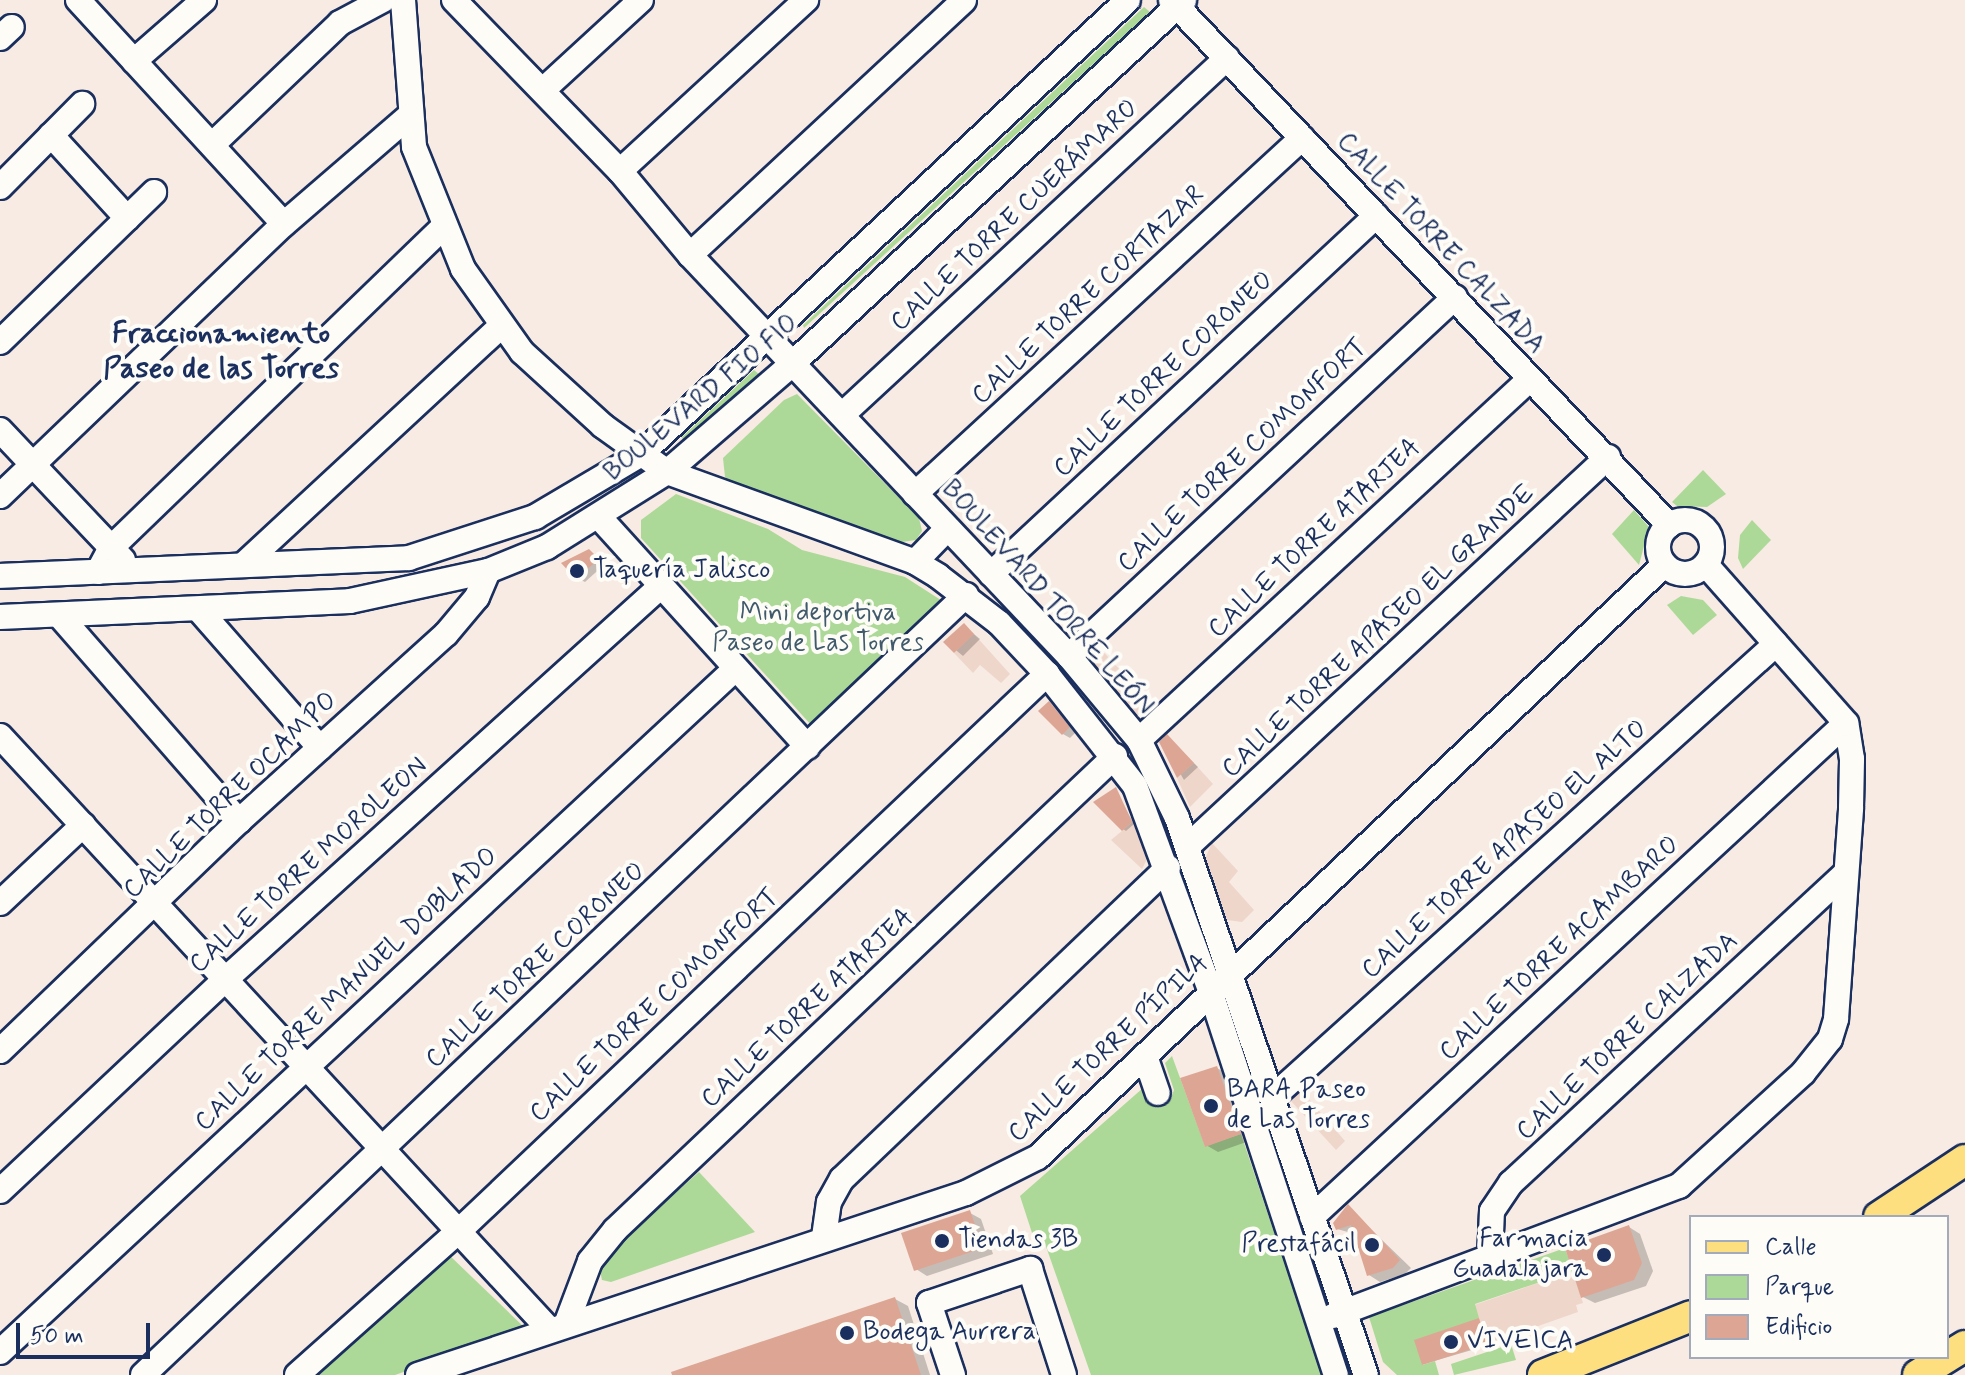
<!DOCTYPE html>
<html>
<head>
<meta charset="utf-8">
<style>
  body { margin:0 }
  #map { position:relative; width:1965px; height:1375px; overflow:hidden; background:#f7ebe3; font-family:Mynerve,sans-serif }
  div>[style] { position:absolute }
  [style*='--x'] { left:calc(var(--x)*1px); top:calc(var(--y)*1px); width:calc(var(--w)*1px); rotate:calc(var(--a)*1deg) }
  .built>* { inset:0; background:#efd6cb }
  .green>* { inset:0; background:#add998 }
  .shadow>* { inset:0; background:#0003 }
  .building>* { inset:0; background:#dda694 }
  .roads { filter:drop-shadow(2px 0 #1b2f5e) drop-shadow(-2px 0 #1b2f5e) drop-shadow(0 2px #1b2f5e) drop-shadow(0 -2px #1b2f5e) }
  .minor>* { height:24px; margin:-12px; padding:0 12px; transform-origin:12px; border-radius:12px; background:#fdfcf7 }
  .minor>.ring { margin:-12px; padding:0; box-sizing:content-box; background:none; border:24px solid #fdfcf7; border-radius:50% }
  .major>* { height:30px; margin:-15px; padding:0 15px; transform-origin:15px; border-radius:15px; background:#fddf80 }
  .dots>* { width:22px; height:22px; translate:-50% -50%; box-sizing:border-box; border:4px solid #fdfcf7; border-radius:50% }
  span { translate:-50% -50%; white-space:nowrap; text-align:center; line-height:1.15; -webkit-text-stroke:8px #fdfcf7; paint-order:stroke }
  .street-label { font-size:26px; color:#1b2f5e }
  .poi-label { font-size:26px; color:#1b2f5e }
  .left { translate:0 -50%; text-align:left }
  .right { translate:-100% -50%; text-align:right }
  .park-label { font-size:26px; color:#405a6c }
  .quarter-label { font-size:30px; color:#1b2f5e; font-weight:700 }
  .legend { position:absolute; left:1689px; top:1215px; width:260px; height:144px; box-sizing:border-box; background:#fdfcf7; border:2px solid #a3aaba; margin:0; padding:10px 14px; list-style:none; font-size:24px; color:#1b2f5e }
  .legend li { display:flex; align-items:center; gap:16px; height:40px }
  .legend b { width:40px; border:2px solid #a3aaba }
  .scale { position:absolute; left:16px; top:1323px; width:134px; height:36px; box-sizing:border-box; border:4px solid #1b2f5e; border-top:0; padding-left:10px; font-size:24px; line-height:28px; white-space:nowrap; color:#1b2f5e; -webkit-text-stroke:6px #fdfcf7; paint-order:stroke }
</style>
</head>
<body>
<div id="map">
  <div class="built">
    <i style="clip-path:polygon(974px 634px,1010px 674px,1001px 683px,980px 665px,973px 673px,954px 653px)"></i>
    <i style="clip-path:polygon(1098px 646px,1155px 708px,1148px 715px,1139px 716px,1086px 657px)"></i>
    <i style="clip-path:polygon(1194px 763px,1213px 784px,1190px 807px,1177px 778px)"></i>
    <i style="clip-path:polygon(1135px 820px,1148px 857px,1142px 869px,1111px 840px)"></i>
    <i style="clip-path:polygon(1212px 843px,1238px 871px,1229px 882px,1254px 910px,1242px 922px,1227px 920px,1203px 863px)"></i>
    <i style="clip-path:polygon(1301px 1090px,1345px 1141px,1336px 1150px,1291px 1101px)"></i>
    <i style="clip-path:polygon(1573px 1271px,1583px 1303px,1576px 1305px,1578px 1312px,1487px 1344px,1474px 1305px)"></i>
  </div>
  <div class="green">
    <i style="clip-path:polygon(1144px 7px,1150px 12px,804px 328px,803px 325px)"></i>
    <i style="clip-path:polygon(754px 370px,760px 375px,683px 441px,682px 437px)"></i>
    <i style="clip-path:polygon(797px 394px,919px 518px,922px 531px,916px 540px,902px 542px,790px 506px,733px 485px,725px 477px,723px 458px,784px 400px)"></i>
    <i style="clip-path:polygon(1703px 470px,1726px 494px,1707px 507px,1677px 506px,1672px 502px)"></i>
    <i style="clip-path:polygon(676px 494px,768px 529px,802px 550px,905px 577px,947px 604px,813px 727px,641px 538px,641px 520px)"></i>
    <i style="clip-path:polygon(1634px 510px,1649px 527px,1639px 565px,1612px 534px)"></i>
    <i style="clip-path:polygon(1752px 520px,1771px 540px,1743px 569px,1738px 558px,1740px 535px)"></i>
    <i style="clip-path:polygon(1681px 596px,1703px 600px,1717px 615px,1693px 635px,1667px 605px)"></i>
    <i style="clip-path:polygon(1172px 1056px,1205px 1146px,1241px 1134px,1322px 1375px,1091px 1375px,1042px 1235px,1033px 1236px,1020px 1196px,1143px 1088px,1148px 1101px,1170px 1101px,1174px 1090px,1165px 1063px)"></i>
    <i style="clip-path:polygon(699px 1172px,755px 1232px,611px 1282px,602px 1280px,598px 1261px)"></i>
    <i style="clip-path:polygon(1565px 1248px,1573px 1271px,1475px 1304px,1479px 1318px,1422px 1365px,1435px 1361px,1439px 1375px,1397px 1375px,1383px 1362px,1369px 1317px)"></i>
    <i style="clip-path:polygon(447px 1253px,526px 1329px,395px 1375px,315px 1375px)"></i>
    <i style="clip-path:polygon(1511px 1344px,1516px 1360px,1454px 1375px,1451px 1364px)"></i>
  </div>
  <div class="shadow">
    <i style="clip-path:polygon(589px 551px,605px 564px,585px 582px,577px 578px)"></i>
    <i style="clip-path:polygon(964px 626px,980px 639px,963px 656px,946px 642px)"></i>
    <i style="clip-path:polygon(1049px 703px,1076px 732px,1070px 738px,1063px 734px)"></i>
    <i style="clip-path:polygon(1167px 737px,1198px 767px,1184px 780px,1162px 742px)"></i>
    <i style="clip-path:polygon(1115px 789px,1134px 824px,1126px 831px,1123px 829px)"></i>
    <i style="clip-path:polygon(1217px 1068px,1229px 1075px,1252px 1140px,1218px 1152px,1206px 1145px)"></i>
    <i style="clip-path:polygon(1348px 1207px,1411px 1268px,1405px 1274px,1380px 1282px,1369px 1275px,1355px 1234px,1337px 1229px)"></i>
    <i style="clip-path:polygon(970px 1213px,981px 1219px,993px 1254px,927px 1276px,916px 1269px)"></i>
    <i style="clip-path:polygon(1629px 1227px,1640px 1234px,1653px 1271px,1646px 1286px,1595px 1303px,1583px 1297px)"></i>
    <i style="clip-path:polygon(895px 1299px,908px 1306px,930px 1375px,682px 1375px)"></i>
    <i style="clip-path:polygon(1479px 1320px,1489px 1345px,1424px 1364px)"></i>
  </div>
  <div class="building">
    <i style="clip-path:polygon(589px 549px,599px 559px,576px 579px,561px 563px)"></i>
    <i style="clip-path:polygon(964px 623px,974px 634px,954px 653px,943px 642px)"></i>
    <i style="clip-path:polygon(1049px 701px,1070px 727px,1062px 735px,1038px 711px)"></i>
    <i style="clip-path:polygon(1167px 734px,1194px 763px,1177px 778px,1159px 742px)"></i>
    <i style="clip-path:polygon(1116px 787px,1132px 822px,1122px 831px,1093px 802px)"></i>
    <i style="clip-path:polygon(1217px 1066px,1241px 1134px,1205px 1147px,1180px 1078px)"></i>
    <i style="clip-path:polygon(1348px 1204px,1400px 1260px,1393px 1268px,1367px 1276px,1351px 1225px,1336px 1230px,1333px 1223px)"></i>
    <i style="clip-path:polygon(970px 1210px,983px 1248px,914px 1271px,901px 1233px)"></i>
    <i style="clip-path:polygon(1629px 1225px,1642px 1263px,1634px 1280px,1581px 1298px,1565px 1248px)"></i>
    <i style="clip-path:polygon(895px 1297px,921px 1375px,672px 1375px,671px 1372px)"></i>
    <i style="clip-path:polygon(1479px 1318px,1487px 1344px,1422px 1365px,1414px 1340px)"></i>
  </div>
  <div class="roads">
    <div class="minor">
      <i style="--x:78;--y:0;--w:304;--a:47.4"></i>
      <i style="--x:403;--y:0;--w:147;--a:85.7"></i>
      <i style="--x:414;--y:147;--w:131;--a:68.1"></i>
      <i style="--x:463;--y:269;--w:102;--a:54.6"></i>
      <i style="--x:522;--y:352;--w:110;--a:42.4"></i>
      <i style="--x:603;--y:426;--w:79;--a:35.7"></i>
      <i style="--x:667;--y:472;--w:264;--a:19.9"></i>
      <i style="--x:915;--y:562;--w:27;--a:31"></i>
      <i style="--x:938;--y:576;--w:77;--a:37.6"></i>
      <i style="--x:999;--y:623;--w:70;--a:46.7"></i>
      <i style="--x:1047;--y:674;--w:142;--a:51.8"></i>
      <i style="--x:1135;--y:786;--w:221;--a:69.8"></i>
      <i style="--x:1211;--y:993;--w:402;--a:71.9"></i>
      <i style="--x:454;--y:0;--w:238;--a:45.9"></i>
      <i style="--x:620;--y:171;--w:109;--a:50.2"></i>
      <i style="--x:690;--y:255;--w:552;--a:46.62"></i>
      <i style="--x:1069;--y:656;--w:109;--a:50.2"></i>
      <i style="--x:1139;--y:740;--w:87;--a:64"></i>
      <i style="--x:1177;--y:818;--w:588;--a:71.26"></i>
      <i style="--x:1171;--y:0;--w:724;--a:46.51"></i>
      <i style="--x:0;--y:38;--w:16;--a:-43"></i>
      <i style="--x:134;--y:61;--w:93;--a:-41.1"></i>
      <i style="--x:543;--y:90;--w:133;--a:-42.6"></i>
      <i style="--x:51;--y:135;--w:113;--a:47.5"></i>
      <i style="--x:213;--y:144;--w:175;--a:-43.6"></i>
      <i style="--x:340;--y:23;--w:49;--a:-28.1"></i>
      <i style="--x:620;--y:171;--w:253;--a:-42.6"></i>
      <i style="--x:0;--y:187;--w:117;--a:-45.3"></i>
      <i style="--x:690;--y:255;--w:374;--a:-42.9"></i>
      <i style="--x:0;--y:342;--w:215;--a:-44.2"></i>
      <i style="--x:842;--y:415;--w:525;--a:-42.84"></i>
      <i style="--x:0;--y:430;--w:179;--a:46.6"></i>
      <i style="--x:915;--y:494;--w:526;--a:-42.61"></i>
      <i style="--x:0;--y:496;--w:393;--a:-43.8"></i>
      <i style="--x:284;--y:224;--w:164;--a:-40.8"></i>
      <i style="--x:600;--y:518;--w:309;--a:47.8"></i>
      <i class="ring" style="left:1658px;top:520px;width:30px;height:30px"></i>
      <i style="--x:915;--y:562;--w:45;--a:-45.9"></i>
      <i style="--x:243;--y:565;--w:350;--a:-42.8"></i>
      <i style="--x:98;--y:572;--w:27;--a:-62"></i>
      <i style="--x:111;--y:548;--w:462;--a:-44"></i>
      <i style="--x:991;--y:574;--w:526;--a:-42.92"></i>
      <i style="--x:0;--y:576;--w:409;--a:-2.5"></i>
      <i style="--x:409;--y:558;--w:133;--a:-18"></i>
      <i style="--x:535;--y:517;--w:122;--a:-30.6"></i>
      <i style="--x:640;--y:455;--w:667;--a:-43"></i>
      <i style="--x:200;--y:611;--w:182;--a:48.8"></i>
      <i style="--x:59;--y:615;--w:274;--a:48.9"></i>
      <i style="--x:0;--y:617;--w:350;--a:-2.6"></i>
      <i style="--x:350;--y:601;--w:141;--a:-12.3"></i>
      <i style="--x:488;--y:571;--w:64;--a:-22.1"></i>
      <i style="--x:547;--y:547;--w:142;--a:-32"></i>
      <i style="--x:667;--y:472;--w:165;--a:-40.8"></i>
      <i style="--x:792;--y:364;--w:535;--a:-42.88"></i>
      <i style="--x:1069;--y:656;--w:527;--a:-42.92"></i>
      <i style="--x:0;--y:736;--w:807;--a:47.21"></i>
      <i style="--x:1139;--y:740;--w:532;--a:-42.72"></i>
      <i style="--x:1187;--y:847;--w:574;--a:-42.81"></i>
      <i style="--x:0;--y:903;--w:114;--a:-43.2"></i>
      <i style="--x:0;--y:1051;--w:332;--a:-43.9"></i>
      <i style="--x:239;--y:821;--w:279;--a:-42.1"></i>
      <i style="--x:446;--y:634;--w:48;--a:-50"></i>
      <i style="--x:477;--y:597;--w:28;--a:-67"></i>
      <i style="--x:1145;--y:1056;--w:39;--a:71"></i>
      <i style="--x:1273;--y:1097;--w:677;--a:-42.01"></i>
      <i style="--x:0;--y:1191;--w:311;--a:-43.2"></i>
      <i style="--x:227;--y:978;--w:582;--a:-42.08"></i>
      <i style="--x:1312;--y:1217;--w:727;--a:-42.77"></i>
      <i style="--x:824;--y:1237;--w:35;--a:-82"></i>
      <i style="--x:829;--y:1202;--w:26;--a:-61"></i>
      <i style="--x:842;--y:1179;--w:451;--a:-43.7"></i>
      <i style="--x:1490;--y:1258;--w:47;--a:-87.6"></i>
      <i style="--x:1492;--y:1211;--w:34;--a:-56"></i>
      <i style="--x:1511;--y:1183;--w:452;--a:-42.8"></i>
      <i style="--x:1333;--y:1316;--w:370;--a:-20.6"></i>
      <i style="--x:1679;--y:1186;--w:168;--a:-42.3"></i>
      <i style="--x:1803;--y:1073;--w:43;--a:-51.5"></i>
      <i style="--x:1830;--y:1039;--w:21;--a:-73"></i>
      <i style="--x:1836;--y:1019;--w:212;--a:-85.9"></i>
      <i style="--x:1851;--y:808;--w:49;--a:-88.8"></i>
      <i style="--x:1852;--y:759;--w:36;--a:-99"></i>
      <i style="--x:1846;--y:723;--w:211;--a:-131.5"></i>
      <i style="--x:567;--y:1322;--w:65;--a:-69.3"></i>
      <i style="--x:590;--y:1261;--w:40;--a:-51"></i>
      <i style="--x:615;--y:1230;--w:689;--a:-43.47"></i>
      <i style="--x:0;--y:1352;--w:1002;--a:-42.9"></i>
      <i style="--x:143;--y:1375;--w:1134;--a:-43.46"></i>
      <i style="--x:297;--y:1375;--w:218;--a:-41.7"></i>
      <i style="--x:460;--y:1230;--w:809;--a:-43.45"></i>
      <i style="--x:418;--y:1375;--w:577;--a:-18.37"></i>
      <i style="--x:966;--y:1193;--w:80;--a:-26.6"></i>
      <i style="--x:1038;--y:1157;--w:862;--a:-43.4"></i>
      <i style="--x:953;--y:1375;--w:76;--a:-108.4"></i>
      <i style="--x:929;--y:1303;--w:107;--a:-18.6"></i>
      <i style="--x:1030;--y:1269;--w:111;--a:72.2"></i>
    </div>
    <div class="major">
      <i style="--x:1879;--y:1217;--w:103;--a:-33.5"></i>
      <i style="--x:1543;--y:1375;--w:159;--a:-21.7"></i>
      <i style="--x:1918;--y:1375;--w:55;--a:-31.7"></i>
    </div>
  </div>
  <div class="dots">
    <i style="left:577px;top:571px;background:#1b2f5e"></i>
    <i style="left:1211px;top:1106px;background:#1b2f5e"></i>
    <i style="left:942px;top:1241px;background:#1b2f5e"></i>
    <i style="left:1372px;top:1245px;background:#1b2f5e"></i>
    <i style="left:1604px;top:1255px;background:#1b2f5e"></i>
    <i style="left:847px;top:1333px;background:#1b2f5e"></i>
    <i style="left:1451px;top:1342px;background:#1b2f5e"></i>
  </div>
  <div class="street-label">
    <span style="left:1015px;top:216px;rotate:-43deg">CALLE TORRE CUERÁMARO</span>
    <span style="left:1440px;top:244px;rotate:47deg">CALLE TORRE CALZADA</span>
    <span style="left:1089px;top:296px;rotate:-43deg">CALLE TORRE CORTAZAR</span>
    <span style="left:1164px;top:375px;rotate:-43deg">CALLE TORRE CORONEO</span>
    <span style="left:702px;top:399px;rotate:-40deg">BOULEVARD FIO FIO</span>
    <span style="left:1243px;top:456px;rotate:-43deg">CALLE TORRE COMONFORT</span>
    <span style="left:1315px;top:539px;rotate:-43deg">CALLE TORRE ATARJEA</span>
    <span style="left:1047px;top:598px;rotate:48deg">BOULEVARD TORRE LEÓN</span>
    <span style="left:1379px;top:632px;rotate:-43deg">CALLE TORRE APASEO EL GRANDE</span>
    <span style="left:231px;top:796px;rotate:-44deg">CALLE TORRE OCAMPO</span>
    <span style="left:1505px;top:850px;rotate:-42deg">CALLE TORRE APASEO EL ALTO</span>
    <span style="left:309px;top:866px;rotate:-42deg">CALLE TORRE MOROLEON</span>
    <span style="left:1560px;top:949px;rotate:-43deg">CALLE TORRE ACAMBARO</span>
    <span style="left:536px;top:966px;rotate:-43deg">CALLE TORRE CORONEO</span>
    <span style="left:347px;top:990px;rotate:-43deg">CALLE TORRE MANUEL DOBLADO</span>
    <span style="left:655px;top:1006px;rotate:-43deg">CALLE TORRE COMONFORT</span>
    <span style="left:808px;top:1009px;rotate:-43deg">CALLE TORRE ATARJEA</span>
    <span style="left:1628px;top:1037px;rotate:-43deg">CALLE TORRE CALZADA</span>
    <span style="left:1109px;top:1049px;rotate:-43deg">CALLE TORRE PÍPILA</span>
  </div>
  <div class="poi-label">
    <span class="left" style="left:593px;top:571px">Taquería Jalisco</span>
    <span class="left" style="left:1227px;top:1106px">BARA Paseo<br>de Las Torres</span>
    <span class="right" style="left:1588px;top:1255px">Farmacia<br>Guadalajara</span>
    <span class="left" style="left:958px;top:1241px">Tiendas 3B</span>
    <span class="right" style="left:1356px;top:1245px">Prestafácil</span>
    <span class="left" style="left:863px;top:1333px">Bodega Aurrera</span>
    <span class="left" style="left:1467px;top:1342px">VIVEICA</span>
  </div>
  <div class="park-label">
    <span style="left:818px;top:629px">Mini deportiva<br>Paseo de Las Torres</span>
  </div>
  <div class="quarter-label">
    <span style="left:221px;top:351px">Fraccionamiento<br>Paseo de las Torres</span>
  </div>
  <ul class="legend">
  <li><b style="height:10px;background:#fddf80"></b>Calle</li>
  <li><b style="height:22px;background:#add998"></b>Parque</li>
  <li><b style="height:22px;background:#dda694"></b>Edificio</li>
  </ul>
  <div class="scale">50 m</div>
</div>
</body>
</html>
